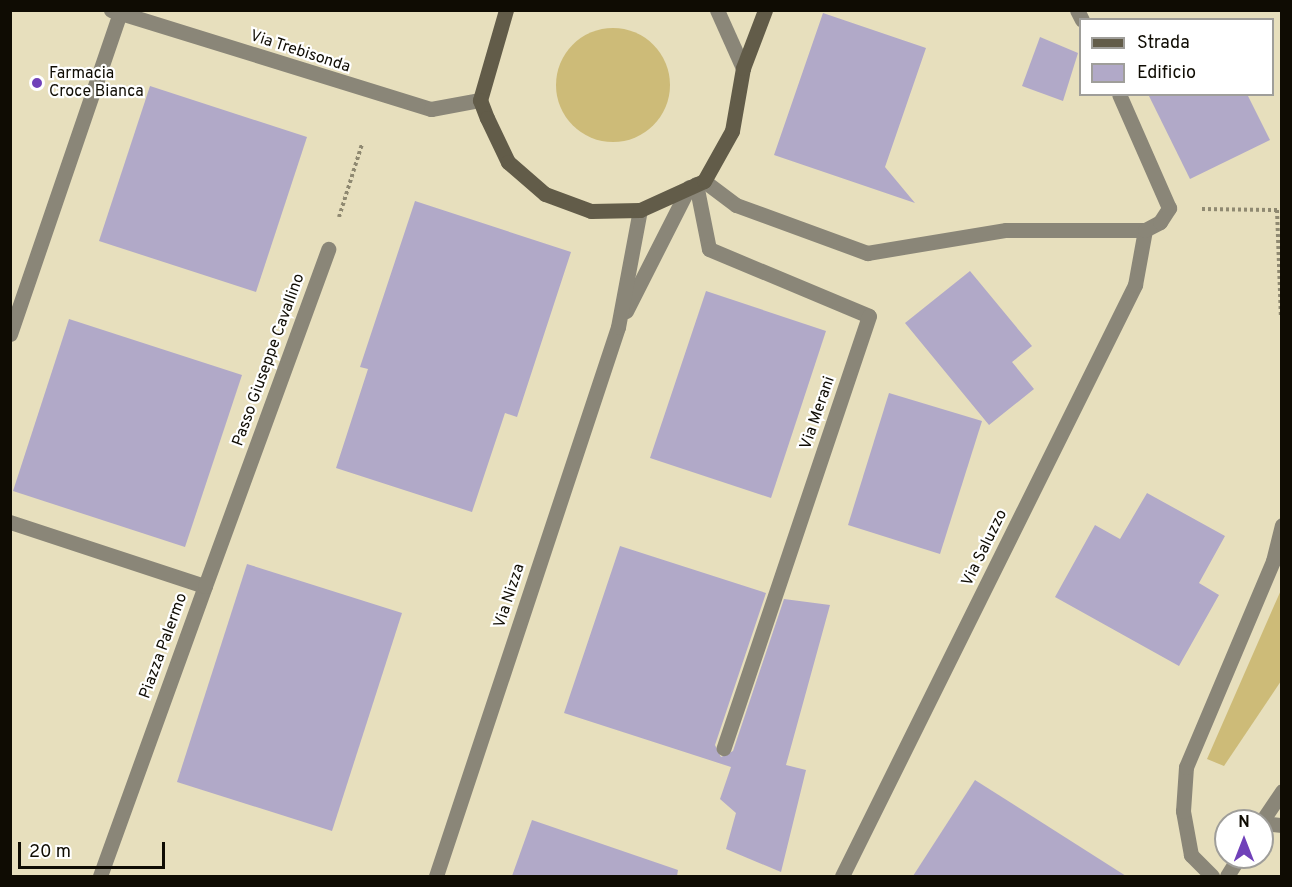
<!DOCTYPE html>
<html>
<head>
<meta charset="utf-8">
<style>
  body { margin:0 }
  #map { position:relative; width:1292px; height:887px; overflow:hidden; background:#e7dfbd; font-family:Overpass,sans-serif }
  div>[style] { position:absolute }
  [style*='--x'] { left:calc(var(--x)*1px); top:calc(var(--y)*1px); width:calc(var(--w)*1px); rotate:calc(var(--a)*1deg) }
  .green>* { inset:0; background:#cdbb78 }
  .round { border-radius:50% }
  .building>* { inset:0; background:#b1a9c8 }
  .path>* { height:4px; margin-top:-2px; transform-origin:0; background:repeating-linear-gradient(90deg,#8f8971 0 3px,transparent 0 6px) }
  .service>* { height:15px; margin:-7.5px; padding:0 7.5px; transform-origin:7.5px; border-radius:7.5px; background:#8a8678 }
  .minor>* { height:15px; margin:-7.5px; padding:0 7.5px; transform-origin:7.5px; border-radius:7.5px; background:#8a8678 }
  .tertiary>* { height:15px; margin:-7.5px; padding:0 7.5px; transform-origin:7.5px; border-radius:7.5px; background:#8a8678 }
  .secondary>* { height:15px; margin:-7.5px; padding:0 7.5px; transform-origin:7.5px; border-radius:7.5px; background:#625c49 }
  .dots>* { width:16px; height:16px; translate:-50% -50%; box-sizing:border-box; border:3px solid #fff; border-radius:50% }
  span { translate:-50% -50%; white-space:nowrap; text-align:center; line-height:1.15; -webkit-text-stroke:4.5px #fff; paint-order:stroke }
  .street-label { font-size:16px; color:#0f0c03 }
  .poi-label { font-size:16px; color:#0f0c03 }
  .left { translate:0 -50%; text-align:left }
  .frame { position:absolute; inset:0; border:12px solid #0f0c03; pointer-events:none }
  .legend { position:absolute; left:1079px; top:18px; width:195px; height:78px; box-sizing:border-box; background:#fff; border:2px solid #9f9e9a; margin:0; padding:8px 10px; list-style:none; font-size:18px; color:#0f0c03 }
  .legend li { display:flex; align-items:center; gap:12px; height:30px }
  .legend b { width:30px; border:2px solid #9f9e9a }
  .north { position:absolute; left:1214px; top:809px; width:60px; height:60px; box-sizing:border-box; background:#fff; border:2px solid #9f9e9a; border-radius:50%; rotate:0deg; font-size:16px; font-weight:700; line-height:24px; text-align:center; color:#0f0c03 }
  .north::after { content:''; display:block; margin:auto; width:21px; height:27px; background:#7041b9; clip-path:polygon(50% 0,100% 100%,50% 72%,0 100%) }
  .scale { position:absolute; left:18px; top:842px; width:147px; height:27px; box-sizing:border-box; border:3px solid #0f0c03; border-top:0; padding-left:8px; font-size:18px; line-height:21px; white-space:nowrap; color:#0f0c03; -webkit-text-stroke:4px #fff; paint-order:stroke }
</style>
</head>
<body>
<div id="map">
  <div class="green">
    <i class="round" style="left:556px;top:28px;width:114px;height:114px"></i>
    <i style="clip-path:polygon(1281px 590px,1281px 681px,1224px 766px,1207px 759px)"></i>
  </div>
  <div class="building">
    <i style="clip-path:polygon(823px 13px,926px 48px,885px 167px,915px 203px,774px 155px)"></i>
    <i style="clip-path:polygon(1040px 37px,1078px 53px,1063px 101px,1022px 86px)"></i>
    <i style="clip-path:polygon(150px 86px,307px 137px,256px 292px,99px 241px)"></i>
    <i style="clip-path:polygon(1148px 94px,1247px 94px,1270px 140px,1190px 179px)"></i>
    <i style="clip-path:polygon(415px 201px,571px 252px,517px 417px,505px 413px,472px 512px,336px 468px,368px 369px,360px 367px)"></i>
    <i style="clip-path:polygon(970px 271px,1032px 346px,1012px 362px,1034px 389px,989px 425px,905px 323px)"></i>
    <i style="clip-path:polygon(706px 291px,826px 331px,771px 498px,650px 458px)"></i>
    <i style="clip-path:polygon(69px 319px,242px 375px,185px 547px,13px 491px)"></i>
    <i style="clip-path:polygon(889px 393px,982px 421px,940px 554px,848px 525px)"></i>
    <i style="clip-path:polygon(1147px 493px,1225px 536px,1199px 583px,1219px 595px,1179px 666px,1055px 597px,1095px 525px,1120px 539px)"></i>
    <i style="clip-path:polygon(620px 546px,766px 593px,715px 745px,721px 757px,733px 751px,784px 599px,830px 605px,786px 765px,806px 770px,781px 872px,726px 849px,736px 813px,720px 799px,731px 767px,564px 713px)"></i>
    <i style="clip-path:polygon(247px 564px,402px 613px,332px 831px,177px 782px)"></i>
    <i style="clip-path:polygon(975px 780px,1126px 876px,913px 876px)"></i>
    <i style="clip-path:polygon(532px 820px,678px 870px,677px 876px,512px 876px)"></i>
  </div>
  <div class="path">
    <i style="--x:1202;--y:209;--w:75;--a:0.8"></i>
    <i style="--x:1277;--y:210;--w:108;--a:87.9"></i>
    <i style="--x:339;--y:217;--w:77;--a:-72.5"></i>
  </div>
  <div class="service">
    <i style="--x:1262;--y:823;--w:20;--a:6"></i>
    <i style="--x:100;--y:876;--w:308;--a:-70.1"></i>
    <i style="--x:842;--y:876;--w:660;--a:-63.63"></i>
    <i style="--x:1135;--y:285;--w:56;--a:-79.7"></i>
  </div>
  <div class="minor">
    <i style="--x:1077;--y:10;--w:11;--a:63"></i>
    <i style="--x:704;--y:181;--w:40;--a:37"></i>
    <i style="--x:736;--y:205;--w:140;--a:20.1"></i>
    <i style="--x:867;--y:253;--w:141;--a:-9.4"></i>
    <i style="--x:1006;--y:230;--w:139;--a:0"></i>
    <i style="--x:1145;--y:230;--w:17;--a:-28"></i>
    <i style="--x:1160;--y:222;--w:17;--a:-57"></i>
    <i style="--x:1169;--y:208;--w:124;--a:-113.7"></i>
    <i style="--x:696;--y:184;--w:66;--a:78.7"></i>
    <i style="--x:709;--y:249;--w:173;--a:22.7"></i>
    <i style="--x:869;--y:316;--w:456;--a:108.6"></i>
    <i style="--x:10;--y:334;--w:342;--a:-71.1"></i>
    <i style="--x:10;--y:522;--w:205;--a:18.2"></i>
    <i style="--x:205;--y:586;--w:359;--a:-69.9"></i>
    <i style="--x:1262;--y:821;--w:36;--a:-56"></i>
    <i style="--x:1212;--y:876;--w:30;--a:-135"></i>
    <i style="--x:1191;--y:855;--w:45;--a:-100.3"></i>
    <i style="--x:1183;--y:811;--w:44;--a:-86.1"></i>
    <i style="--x:1186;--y:767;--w:224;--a:-67.1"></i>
    <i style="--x:1273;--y:561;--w:37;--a:-76"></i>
    <i style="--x:1227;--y:876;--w:22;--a:-58"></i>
  </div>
  <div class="tertiary">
    <i style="--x:111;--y:10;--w:335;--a:17.2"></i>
    <i style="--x:431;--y:109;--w:50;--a:-10.4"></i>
    <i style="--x:717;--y:10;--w:64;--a:65.9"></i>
    <i style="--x:626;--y:311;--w:139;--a:-63.1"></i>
    <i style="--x:436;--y:876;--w:578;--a:-71.66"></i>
    <i style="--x:618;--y:327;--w:119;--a:-79.4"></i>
  </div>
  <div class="secondary">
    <i style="--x:506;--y:10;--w:94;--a:106.1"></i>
    <i style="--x:480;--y:100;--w:19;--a:69"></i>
    <i style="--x:487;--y:118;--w:49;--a:64.5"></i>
    <i style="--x:508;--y:162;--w:49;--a:40.9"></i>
    <i style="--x:545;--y:194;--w:49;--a:20.3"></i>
    <i style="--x:591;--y:211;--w:49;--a:-1.2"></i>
    <i style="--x:640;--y:210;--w:70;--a:-24.4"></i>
    <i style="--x:704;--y:181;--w:57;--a:-60.8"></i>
    <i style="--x:732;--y:131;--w:64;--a:-80.1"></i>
    <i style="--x:743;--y:68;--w:62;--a:-69.2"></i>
  </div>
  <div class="dots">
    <i style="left:37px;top:83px;background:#7041b9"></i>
  </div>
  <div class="street-label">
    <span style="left:300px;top:52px;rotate:18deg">Via Trebisonda</span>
    <span style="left:269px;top:360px;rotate:-70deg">Passo Giuseppe Cavallino</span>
    <span style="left:818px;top:413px;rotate:-71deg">Via Merani</span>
    <span style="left:985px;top:548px;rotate:-64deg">Via Saluzzo</span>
    <span style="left:510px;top:596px;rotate:-72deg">Via Nizza</span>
    <span style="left:164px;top:646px;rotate:-70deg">Piazza Palermo</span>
  </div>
  <div class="poi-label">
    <span class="left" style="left:49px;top:83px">Farmacia<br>Croce Bianca</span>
  </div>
  <div class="frame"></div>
  <ul class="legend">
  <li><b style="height:8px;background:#625c49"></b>Strada</li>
  <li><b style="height:16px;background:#b1a9c8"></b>Edificio</li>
  </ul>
  <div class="north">N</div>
  <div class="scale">20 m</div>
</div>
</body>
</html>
